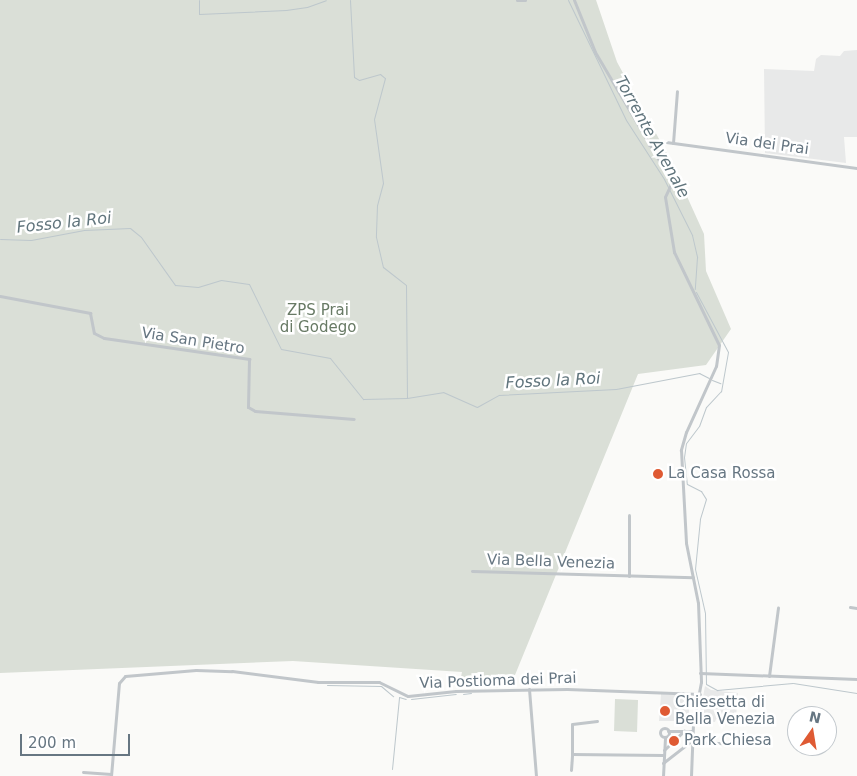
<!DOCTYPE html>
<html>
<head>
<meta charset="utf-8">
<style>
  body { margin:0 }
  #map { position:relative; width:857px; height:776px; overflow:hidden; background:#fafaf8; font-family:"DejaVu Sans",sans-serif }
  div>[style] { position:absolute }
  [style*='--x'] { left:calc(var(--x)*1px); top:calc(var(--y)*1px); width:calc(var(--w)*1px); rotate:calc(var(--a)*1deg) }
  .built>* { inset:0; background:#e8e9e9 }
  .green>* { inset:0; background:#dadfd7 }
  .stream>* { height:1px; margin:-0.5px; padding:0 0.5px; transform-origin:0.5px; border-radius:0.5px; background:#bdc7cc }
  .minor>* { height:3px; margin:-1.5px; padding:0 1.5px; transform-origin:1.5px; border-radius:1.5px; background:#c1c6ca }
  .minor>.ring { margin:-1.5px; padding:0; box-sizing:content-box; background:none; border:3px solid #c1c6ca; border-radius:50% }
  .dots>* { width:14px; height:14px; translate:-50% -50%; box-sizing:border-box; border:2px solid #fff; border-radius:50% }
  span { translate:-50% -50%; white-space:nowrap; text-align:center; line-height:1.15; -webkit-text-stroke:5px #fff; paint-order:stroke }
  .street-label { font-size:15px; color:#667682 }
  .park-label { font-size:15px; color:#687a65 }
  .poi-label { font-size:15px; color:#667682 }
  .left { translate:0 -50%; text-align:left }
  .water-label { font-size:16px; color:#60747c; font-style:italic }
  .north { position:absolute; left:787px; top:706px; width:50px; height:50px; box-sizing:border-box; background:#fff; border:1px solid #c2c8cd; border-radius:50%; rotate:13deg; font-size:14px; font-weight:700; line-height:20px; text-align:center; color:#667682 }
  .north::after { content:''; display:block; margin:auto; width:18px; height:22px; background:#df5a33; clip-path:polygon(50% 0,100% 100%,50% 72%,0 100%) }
  .scale { position:absolute; left:20px; top:734px; width:110px; height:22px; box-sizing:border-box; border:2px solid #667682; border-top:0; padding-left:6px; font-size:15px; line-height:18px; white-space:nowrap; color:#667682; -webkit-text-stroke:4px #fff; paint-order:stroke }
</style>
</head>
<body>
<div id="map">
  <div class="built">
    <i style="clip-path:polygon(857px 50px,857px 137px,844px 137px,846px 163px,765px 153px,764px 69px,814px 71px,816px 59px,821px 55px,840px 56px,844px 51px)"></i>
    <i style="clip-path:polygon(705px 686px,711px 690px,738px 693px,736px 717px,725px 717px,724px 720px,716px 719px,715px 722px,699px 720px)"></i>
    <i style="clip-path:polygon(661px 694px,689px 696px,689px 721px,659px 721px)"></i>
  </div>
  <div class="green">
    <i style="clip-path:polygon(0 0,596px 0,617px 62px,670px 159px,704px 234px,706px 271px,731px 329px,706px 365px,638px 374px,515px 675px,498px 674px,498px 688px,459px 687px,462px 672px,293px 661px,0 673px)"></i>
    <i style="clip-path:polygon(615px 699px,638px 700px,637px 732px,614px 731px)"></i>
  </div>
  <div class="stream">
    <i style="--x:199;--y:0;--w:14;--a:90"></i>
    <i style="--x:199;--y:14;--w:87;--a:-2.6"></i>
    <i style="--x:286;--y:10;--w:21;--a:-8"></i>
    <i style="--x:307;--y:7;--w:20;--a:-20"></i>
    <i style="--x:350;--y:0;--w:77;--a:87"></i>
    <i style="--x:354;--y:77;--w:6;--a:31"></i>
    <i style="--x:359;--y:80;--w:22;--a:-16"></i>
    <i style="--x:380;--y:74;--w:6;--a:39"></i>
    <i style="--x:385;--y:78;--w:42;--a:105"></i>
    <i style="--x:374;--y:119;--w:65;--a:82"></i>
    <i style="--x:383;--y:183;--w:23;--a:105"></i>
    <i style="--x:377;--y:205;--w:32;--a:92"></i>
    <i style="--x:376;--y:237;--w:31;--a:77"></i>
    <i style="--x:383;--y:267;--w:29;--a:38"></i>
    <i style="--x:406;--y:285;--w:113;--a:89.5"></i>
    <i style="--x:568;--y:0;--w:133;--a:64.2"></i>
    <i style="--x:626;--y:120;--w:70;--a:57.2"></i>
    <i style="--x:664;--y:179;--w:63;--a:63.4"></i>
    <i style="--x:692;--y:235;--w:23;--a:77"></i>
    <i style="--x:697;--y:257;--w:32;--a:94"></i>
    <i style="--x:0;--y:239;--w:31;--a:2"></i>
    <i style="--x:31;--y:240;--w:54;--a:-10.7"></i>
    <i style="--x:84;--y:230;--w:46;--a:-2.5"></i>
    <i style="--x:130;--y:228;--w:14;--a:39"></i>
    <i style="--x:141;--y:237;--w:59;--a:54.7"></i>
    <i style="--x:175;--y:285;--w:23;--a:5"></i>
    <i style="--x:198;--y:287;--w:24;--a:-17"></i>
    <i style="--x:221;--y:280;--w:28;--a:8"></i>
    <i style="--x:249;--y:284;--w:72;--a:63.8"></i>
    <i style="--x:281;--y:349;--w:50;--a:10.4"></i>
    <i style="--x:330;--y:358;--w:53;--a:51.2"></i>
    <i style="--x:363;--y:399;--w:44;--a:-1.3"></i>
    <i style="--x:407;--y:398;--w:36;--a:-9"></i>
    <i style="--x:443;--y:392;--w:37;--a:24"></i>
    <i style="--x:477;--y:407;--w:25;--a:-29"></i>
    <i style="--x:499;--y:395;--w:117;--a:-2.9"></i>
    <i style="--x:616;--y:389;--w:85;--a:-10.9"></i>
    <i style="--x:699;--y:373;--w:11;--a:27"></i>
    <i style="--x:696;--y:292;--w:68;--a:61.9"></i>
    <i style="--x:728;--y:352;--w:40;--a:100"></i>
    <i style="--x:721;--y:391;--w:22;--a:133"></i>
    <i style="--x:706;--y:407;--w:20;--a:110"></i>
    <i style="--x:699;--y:426;--w:21;--a:127"></i>
    <i style="--x:686;--y:443;--w:14;--a:98"></i>
    <i style="--x:684;--y:457;--w:27;--a:84"></i>
    <i style="--x:687;--y:484;--w:16;--a:27"></i>
    <i style="--x:701;--y:491;--w:9;--a:58"></i>
    <i style="--x:706;--y:499;--w:21;--a:107"></i>
    <i style="--x:700;--y:519;--w:50;--a:95.7"></i>
    <i style="--x:695;--y:569;--w:45;--a:77.2"></i>
    <i style="--x:705;--y:613;--w:71;--a:89.2"></i>
    <i style="--x:706;--y:684;--w:13;--a:29"></i>
    <i style="--x:717;--y:690;--w:76;--a:-5.3"></i>
    <i style="--x:793;--y:683;--w:65;--a:8.9"></i>
    <i style="--x:712;--y:380;--w:9;--a:21"></i>
    <i style="--x:327;--y:685;--w:54;--a:1.1"></i>
    <i style="--x:381;--y:686;--w:16;--a:40"></i>
    <i style="--x:463;--y:694;--w:8;--a:-7"></i>
    <i style="--x:399;--y:697;--w:7;--a:16"></i>
    <i style="--x:411;--y:699;--w:45;--a:-6.3"></i>
    <i style="--x:392;--y:769;--w:72;--a:-84.4"></i>
  </div>
  <div class="minor">
    <i style="--x:517;--y:0;--w:8;--a:0"></i>
    <i style="--x:574;--y:0;--w:56;--a:68"></i>
    <i style="--x:595;--y:52;--w:145;--a:59.4"></i>
    <i style="--x:669;--y:177;--w:7;--a:74"></i>
    <i style="--x:671;--y:184;--w:14;--a:115"></i>
    <i style="--x:665;--y:197;--w:56;--a:80.7"></i>
    <i style="--x:674;--y:252;--w:103;--a:64.2"></i>
    <i style="--x:719;--y:345;--w:21;--a:98"></i>
    <i style="--x:716;--y:366;--w:72;--a:114.4"></i>
    <i style="--x:686;--y:432;--w:19;--a:106"></i>
    <i style="--x:681;--y:450;--w:93;--a:86.9"></i>
    <i style="--x:686;--y:543;--w:61;--a:78.7"></i>
    <i style="--x:698;--y:603;--w:79;--a:87.8"></i>
    <i style="--x:701;--y:682;--w:43;--a:100.8"></i>
    <i style="--x:693;--y:724;--w:52;--a:92.2"></i>
    <i style="--x:673;--y:143;--w:52;--a:-85.6"></i>
    <i style="--x:649;--y:145;--w:17;--a:-10"></i>
    <i style="--x:666;--y:142;--w:193;--a:7.8"></i>
    <i style="--x:0;--y:296;--w:92;--a:10.7"></i>
    <i style="--x:90;--y:313;--w:20;--a:79"></i>
    <i style="--x:94;--y:333;--w:11;--a:27"></i>
    <i style="--x:104;--y:338;--w:147;--a:8.2"></i>
    <i style="--x:249;--y:359;--w:48;--a:91.2"></i>
    <i style="--x:248;--y:407;--w:8;--a:30"></i>
    <i style="--x:255;--y:411;--w:99;--a:4.6"></i>
    <i style="--x:472;--y:571;--w:221;--a:1.6"></i>
    <i style="--x:629;--y:576;--w:61;--a:-90"></i>
    <i style="--x:850;--y:607;--w:7;--a:8"></i>
    <i style="--x:700;--y:673;--w:157;--a:2.2"></i>
    <i style="--x:769;--y:676;--w:69;--a:-82.5"></i>
    <i style="--x:529;--y:689;--w:87;--a:85.4"></i>
    <i style="--x:597;--y:721;--w:25;--a:173"></i>
    <i style="--x:572;--y:724;--w:30;--a:90"></i>
    <i style="--x:572;--y:754;--w:91;--a:0.6"></i>
    <i class="ring" style="left:660.5px;top:728.5px;width:6px;height:6px"></i>
    <i style="--x:668;--y:731;--w:24;--a:0"></i>
    <i style="--x:692;--y:742;--w:53;--a:2.2"></i>
    <i style="--x:664;--y:750;--w:28;--a:-44"></i>
    <i style="--x:663;--y:763;--w:36;--a:-38"></i>
    <i style="--x:571;--y:770;--w:16;--a:-86"></i>
    <i style="--x:83;--y:772;--w:28;--a:4"></i>
    <i style="--x:111;--y:776;--w:93;--a:-85.1"></i>
    <i style="--x:119;--y:683;--w:9;--a:-49"></i>
    <i style="--x:125;--y:676;--w:71;--a:-4.8"></i>
    <i style="--x:196;--y:670;--w:36;--a:2"></i>
    <i style="--x:232;--y:671;--w:87;--a:7.3"></i>
    <i style="--x:318;--y:682;--w:61;--a:0"></i>
    <i style="--x:379;--y:682;--w:32;--a:26"></i>
    <i style="--x:408;--y:696;--w:48;--a:-5.9"></i>
    <i style="--x:456;--y:691;--w:111;--a:-1"></i>
    <i style="--x:567;--y:689;--w:133;--a:2.2"></i>
    <i style="--x:663;--y:776;--w:39;--a:-87"></i>
  </div>
  <div class="dots">
    <i style="left:658px;top:474px;background:#df5a33"></i>
    <i style="left:665px;top:711px;background:#df5a33"></i>
    <i style="left:674px;top:741px;background:#df5a33"></i>
  </div>
  <div class="street-label">
    <span style="left:767px;top:144px;rotate:8deg">Via dei Prai</span>
    <span style="left:193px;top:341px;rotate:9deg">Via San Pietro</span>
    <span style="left:551px;top:562px;rotate:2deg">Via Bella Venezia</span>
    <span style="left:498px;top:681px;rotate:-2deg">Via Postioma dei Prai</span>
  </div>
  <div class="park-label">
    <span style="left:318px;top:319px">ZPS Prai<br>di Godego</span>
  </div>
  <div class="poi-label">
    <span class="left" style="left:668px;top:474px">La Casa Rossa</span>
    <span class="left" style="left:675px;top:711px">Chiesetta di<br>Bella Venezia</span>
    <span class="left" style="left:684px;top:741px">Park Chiesa</span>
  </div>
  <div class="water-label">
    <span style="left:652px;top:137px;rotate:61deg">Torrente Avenale</span>
    <span style="left:64px;top:223px;rotate:-6deg">Fosso la Roi</span>
    <span style="left:553px;top:381px;rotate:-3deg">Fosso la Roi</span>
  </div>
  <div class="north">N</div>
  <div class="scale">200 m</div>
</div>
</body>
</html>
